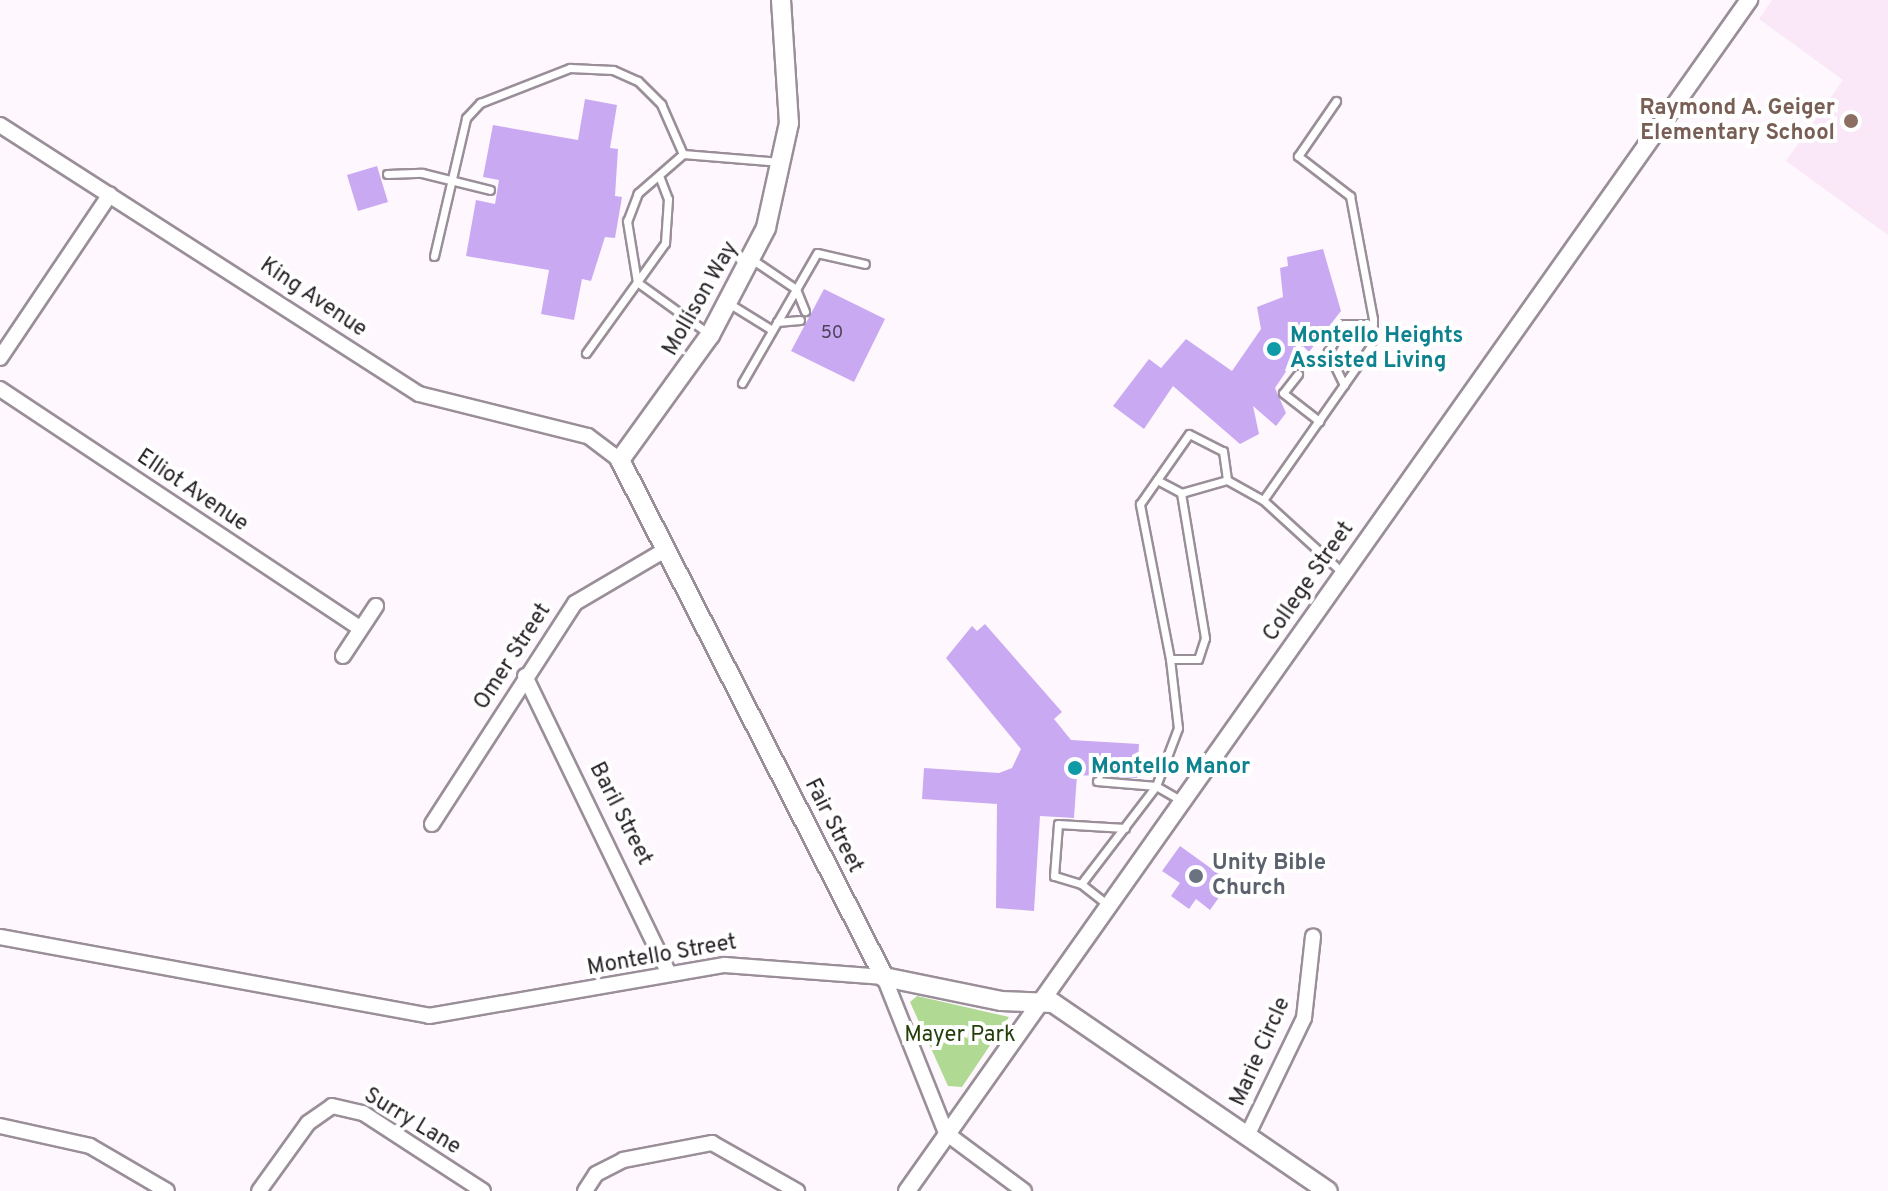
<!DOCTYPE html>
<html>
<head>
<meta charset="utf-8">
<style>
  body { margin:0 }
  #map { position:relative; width:1888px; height:1191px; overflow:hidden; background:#fef7fd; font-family:Overpass,sans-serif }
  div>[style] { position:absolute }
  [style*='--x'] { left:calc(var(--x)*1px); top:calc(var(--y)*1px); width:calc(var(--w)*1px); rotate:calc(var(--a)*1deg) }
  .built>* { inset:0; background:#fae8f8 }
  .green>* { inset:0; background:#b0d993 }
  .building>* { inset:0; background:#c9aaf2 }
  .roads { filter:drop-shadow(2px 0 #9a8f99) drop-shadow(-2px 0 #9a8f99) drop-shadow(0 2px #9a8f99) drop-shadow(0 -2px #9a8f99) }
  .service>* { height:7px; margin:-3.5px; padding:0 3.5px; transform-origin:3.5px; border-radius:3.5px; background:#fff }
  .minor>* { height:14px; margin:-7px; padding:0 7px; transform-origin:7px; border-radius:7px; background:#fff }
  .tertiary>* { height:16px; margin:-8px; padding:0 8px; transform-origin:8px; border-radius:8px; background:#fff }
  .secondary>* { height:18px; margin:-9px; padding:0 9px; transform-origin:9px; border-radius:9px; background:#fff }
  .dots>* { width:22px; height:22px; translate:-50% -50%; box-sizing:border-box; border:4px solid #fff; border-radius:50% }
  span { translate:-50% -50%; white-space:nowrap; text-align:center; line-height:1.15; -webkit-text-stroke:8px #fff; paint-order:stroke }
  .number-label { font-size:18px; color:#4e4358 }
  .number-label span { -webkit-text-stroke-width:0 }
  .education-label { font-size:22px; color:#785e54; font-weight:700 }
  .right { translate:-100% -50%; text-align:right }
  .street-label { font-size:22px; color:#252125 }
  .culture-label { font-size:22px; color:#0d838f; font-weight:700 }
  .left { translate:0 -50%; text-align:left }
  .worship-label { font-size:22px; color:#5b616d; font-weight:700 }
  .park-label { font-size:22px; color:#233d0b }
</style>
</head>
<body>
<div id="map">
  <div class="built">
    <i style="clip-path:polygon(1772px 0,1888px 0,1888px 235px,1786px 161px,1843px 80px,1759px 19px)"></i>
  </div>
  <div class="green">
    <i style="clip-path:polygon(917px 996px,1009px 1017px,962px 1087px,948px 1086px,910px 1002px)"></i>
  </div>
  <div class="building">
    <i style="clip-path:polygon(585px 99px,617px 105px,610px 148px,618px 149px,615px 196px,622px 197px,615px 238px,605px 237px,591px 281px,582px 279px,574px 320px,541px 314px,549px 270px,466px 256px,476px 200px,495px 204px,499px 180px,483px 177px,493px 125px,578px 140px)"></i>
    <i style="clip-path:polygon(377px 166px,388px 202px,358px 211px,347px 175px)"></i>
    <i style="clip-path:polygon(1323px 249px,1341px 311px,1309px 352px,1303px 346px,1275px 388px,1286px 413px,1276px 426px,1253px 406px,1259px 434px,1240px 444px,1173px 386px,1144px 429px,1113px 406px,1149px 359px,1161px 368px,1186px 339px,1232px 371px,1261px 329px,1257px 307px,1283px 297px,1280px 268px,1288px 266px,1287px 257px)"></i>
    <i style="clip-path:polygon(824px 289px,885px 319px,854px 382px,791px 351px)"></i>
    <i style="clip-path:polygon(985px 624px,1062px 712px,1054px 719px,1071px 740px,1139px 744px,1137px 778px,1077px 775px,1074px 818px,1040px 816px,1034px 911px,996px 908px,997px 804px,922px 799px,924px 768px,999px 773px,1012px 768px,1021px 749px,946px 658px,972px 626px,977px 631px)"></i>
    <i style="clip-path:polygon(1180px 846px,1230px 882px,1210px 910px,1196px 899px,1189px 909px,1171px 896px,1180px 883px,1162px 871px)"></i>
  </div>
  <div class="roads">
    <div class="service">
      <i style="--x:1336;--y:101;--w:67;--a:124.6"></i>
      <i style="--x:1298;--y:156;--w:66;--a:37.6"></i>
      <i style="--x:1350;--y:196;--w:125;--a:79.4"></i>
      <i style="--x:1373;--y:319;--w:27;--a:94"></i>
      <i style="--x:1371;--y:346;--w:188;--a:125"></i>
      <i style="--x:1263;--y:500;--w:108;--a:42.4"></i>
      <i style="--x:683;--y:154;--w:98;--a:4.7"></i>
      <i style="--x:387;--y:174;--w:35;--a:-2"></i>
      <i style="--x:422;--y:173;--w:70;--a:14"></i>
      <i style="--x:434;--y:256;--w:142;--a:-76.9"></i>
      <i style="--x:466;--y:118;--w:21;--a:-47"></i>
      <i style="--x:480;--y:103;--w:97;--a:-21.3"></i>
      <i style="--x:570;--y:68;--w:43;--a:2.7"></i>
      <i style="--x:613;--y:70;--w:27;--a:24"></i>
      <i style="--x:638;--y:81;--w:33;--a:45"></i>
      <i style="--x:661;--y:104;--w:55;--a:66.3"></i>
      <i style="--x:683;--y:154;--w:60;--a:139.1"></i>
      <i style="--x:638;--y:193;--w:30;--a:111"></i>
      <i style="--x:627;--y:221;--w:62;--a:80.7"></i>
      <i style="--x:753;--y:260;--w:52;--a:34"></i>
      <i style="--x:796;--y:289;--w:24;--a:68"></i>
      <i style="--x:637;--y:282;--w:48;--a:-54.3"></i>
      <i style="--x:665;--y:243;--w:44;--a:-86.1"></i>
      <i style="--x:668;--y:199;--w:25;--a:-111"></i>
      <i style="--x:730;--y:304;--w:49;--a:31.8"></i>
      <i style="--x:777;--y:322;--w:23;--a:-5"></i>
      <i style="--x:586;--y:353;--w:87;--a:-54.3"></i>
      <i style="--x:637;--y:282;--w:89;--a:35.8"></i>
      <i style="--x:1298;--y:374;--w:24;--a:128"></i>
      <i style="--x:1283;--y:393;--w:46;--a:37.9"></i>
      <i style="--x:742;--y:383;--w:150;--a:-60"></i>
      <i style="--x:817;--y:253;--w:49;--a:12.9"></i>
      <i style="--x:1344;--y:385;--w:37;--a:-116"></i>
      <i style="--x:1328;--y:352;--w:32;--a:-60"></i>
      <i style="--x:1344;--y:324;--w:29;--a:0"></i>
      <i style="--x:1157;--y:480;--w:27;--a:28"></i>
      <i style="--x:1227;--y:480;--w:48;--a:164.2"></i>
      <i style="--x:1181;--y:493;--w:147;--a:80.6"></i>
      <i style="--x:1205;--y:638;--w:22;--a:108"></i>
      <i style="--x:1198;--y:659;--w:28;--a:180"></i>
      <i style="--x:1170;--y:659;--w:158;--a:-101"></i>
      <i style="--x:1140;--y:504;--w:85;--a:-55"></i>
      <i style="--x:1189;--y:434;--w:38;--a:27"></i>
      <i style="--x:1223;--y:451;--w:29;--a:82"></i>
      <i style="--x:1227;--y:480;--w:41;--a:29.1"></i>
      <i style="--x:1170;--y:659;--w:69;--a:83.4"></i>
      <i style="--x:1178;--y:728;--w:62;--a:110.8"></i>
      <i style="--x:1156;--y:786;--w:30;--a:30"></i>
      <i style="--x:1097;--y:781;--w:59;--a:4.8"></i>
      <i style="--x:1081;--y:884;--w:28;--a:-163"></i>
      <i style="--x:1054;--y:876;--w:52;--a:-85.6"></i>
      <i style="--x:1058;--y:824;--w:67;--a:3.4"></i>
      <i style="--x:1108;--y:905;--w:34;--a:-142"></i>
      <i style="--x:1081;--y:884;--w:123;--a:-52.6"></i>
    </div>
    <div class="minor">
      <i style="--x:0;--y:125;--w:498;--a:32.7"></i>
      <i style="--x:419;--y:394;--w:174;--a:14"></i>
      <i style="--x:588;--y:436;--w:40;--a:37"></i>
      <i style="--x:0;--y:358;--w:197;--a:-56.1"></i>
      <i style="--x:0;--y:389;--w:432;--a:33.6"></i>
      <i style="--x:343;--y:656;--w:60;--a:-56.6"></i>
      <i style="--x:525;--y:676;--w:331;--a:64.2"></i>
      <i style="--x:432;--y:824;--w:263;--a:-57.1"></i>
      <i style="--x:575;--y:603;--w:104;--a:-30.5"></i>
      <i style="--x:0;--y:937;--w:436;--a:10.4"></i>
      <i style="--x:429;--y:1016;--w:300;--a:-9.8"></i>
      <i style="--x:725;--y:965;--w:159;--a:4.3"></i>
      <i style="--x:884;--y:977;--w:168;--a:68.3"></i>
      <i style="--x:946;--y:1133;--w:97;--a:36.6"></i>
      <i style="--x:0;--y:1126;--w:92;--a:12.5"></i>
      <i style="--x:90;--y:1146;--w:89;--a:30.3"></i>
      <i style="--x:1247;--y:1136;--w:131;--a:-64.2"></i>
      <i style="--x:1304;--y:1018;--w:82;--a:-83.7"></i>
      <i style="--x:259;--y:1191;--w:84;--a:-54.2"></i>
      <i style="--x:308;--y:1123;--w:29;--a:-35"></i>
      <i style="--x:332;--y:1106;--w:32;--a:13"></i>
      <i style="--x:363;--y:1113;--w:143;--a:33"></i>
      <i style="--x:585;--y:1191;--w:20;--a:-57"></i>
      <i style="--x:596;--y:1174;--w:30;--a:-27"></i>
      <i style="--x:623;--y:1160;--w:91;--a:-10.8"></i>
      <i style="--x:712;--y:1143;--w:98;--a:29.5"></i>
    </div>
    <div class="tertiary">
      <i style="--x:907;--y:1191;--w:1459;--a:-54.74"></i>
    </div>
    <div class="secondary">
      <i style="--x:781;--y:0;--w:123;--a:86.3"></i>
      <i style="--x:789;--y:123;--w:107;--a:102.4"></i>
      <i style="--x:766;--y:228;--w:121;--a:117.6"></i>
      <i style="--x:710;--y:335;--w:154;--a:125.8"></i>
      <i style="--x:620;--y:460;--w:581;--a:62.95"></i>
      <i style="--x:884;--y:977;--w:119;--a:11.6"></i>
      <i style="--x:1001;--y:1001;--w:52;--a:2.2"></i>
      <i style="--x:1053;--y:1003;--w:333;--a:34.4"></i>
    </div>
  </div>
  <div class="dots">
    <i style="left:1851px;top:121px;background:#8d6e63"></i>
    <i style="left:1274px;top:349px;background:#0f9aa8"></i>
    <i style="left:1075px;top:768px;background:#0f9aa8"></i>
    <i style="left:1196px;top:876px;background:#6b7280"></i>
  </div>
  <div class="number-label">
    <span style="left:832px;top:334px">50</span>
  </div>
  <div class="education-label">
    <span class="right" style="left:1835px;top:121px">Raymond A. Geiger<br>Elementary School</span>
  </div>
  <div class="street-label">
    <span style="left:313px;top:298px;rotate:34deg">King Avenue</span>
    <span style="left:701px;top:299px;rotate:-60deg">Mollison Way</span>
    <span style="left:192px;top:491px;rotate:34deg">Elliot Avenue</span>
    <span style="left:1309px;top:582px;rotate:-55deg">College Street</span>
    <span style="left:513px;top:657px;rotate:-57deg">Omer Street</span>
    <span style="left:620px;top:814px;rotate:63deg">Baril Street</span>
    <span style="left:833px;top:826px;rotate:63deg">Fair Street</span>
    <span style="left:662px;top:956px;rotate:-10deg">Montello Street</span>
    <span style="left:1261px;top:1052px;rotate:-66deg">Marie Circle</span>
    <span style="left:412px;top:1122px;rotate:31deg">Surry Lane</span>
  </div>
  <div class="culture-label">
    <span class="left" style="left:1290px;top:349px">Montello Heights<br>Assisted Living</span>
    <span class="left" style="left:1091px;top:768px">Montello Manor</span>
  </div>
  <div class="worship-label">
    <span class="left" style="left:1212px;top:876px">Unity Bible<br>Church</span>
  </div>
  <div class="park-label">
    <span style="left:960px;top:1036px">Mayer Park</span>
  </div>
</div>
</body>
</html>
